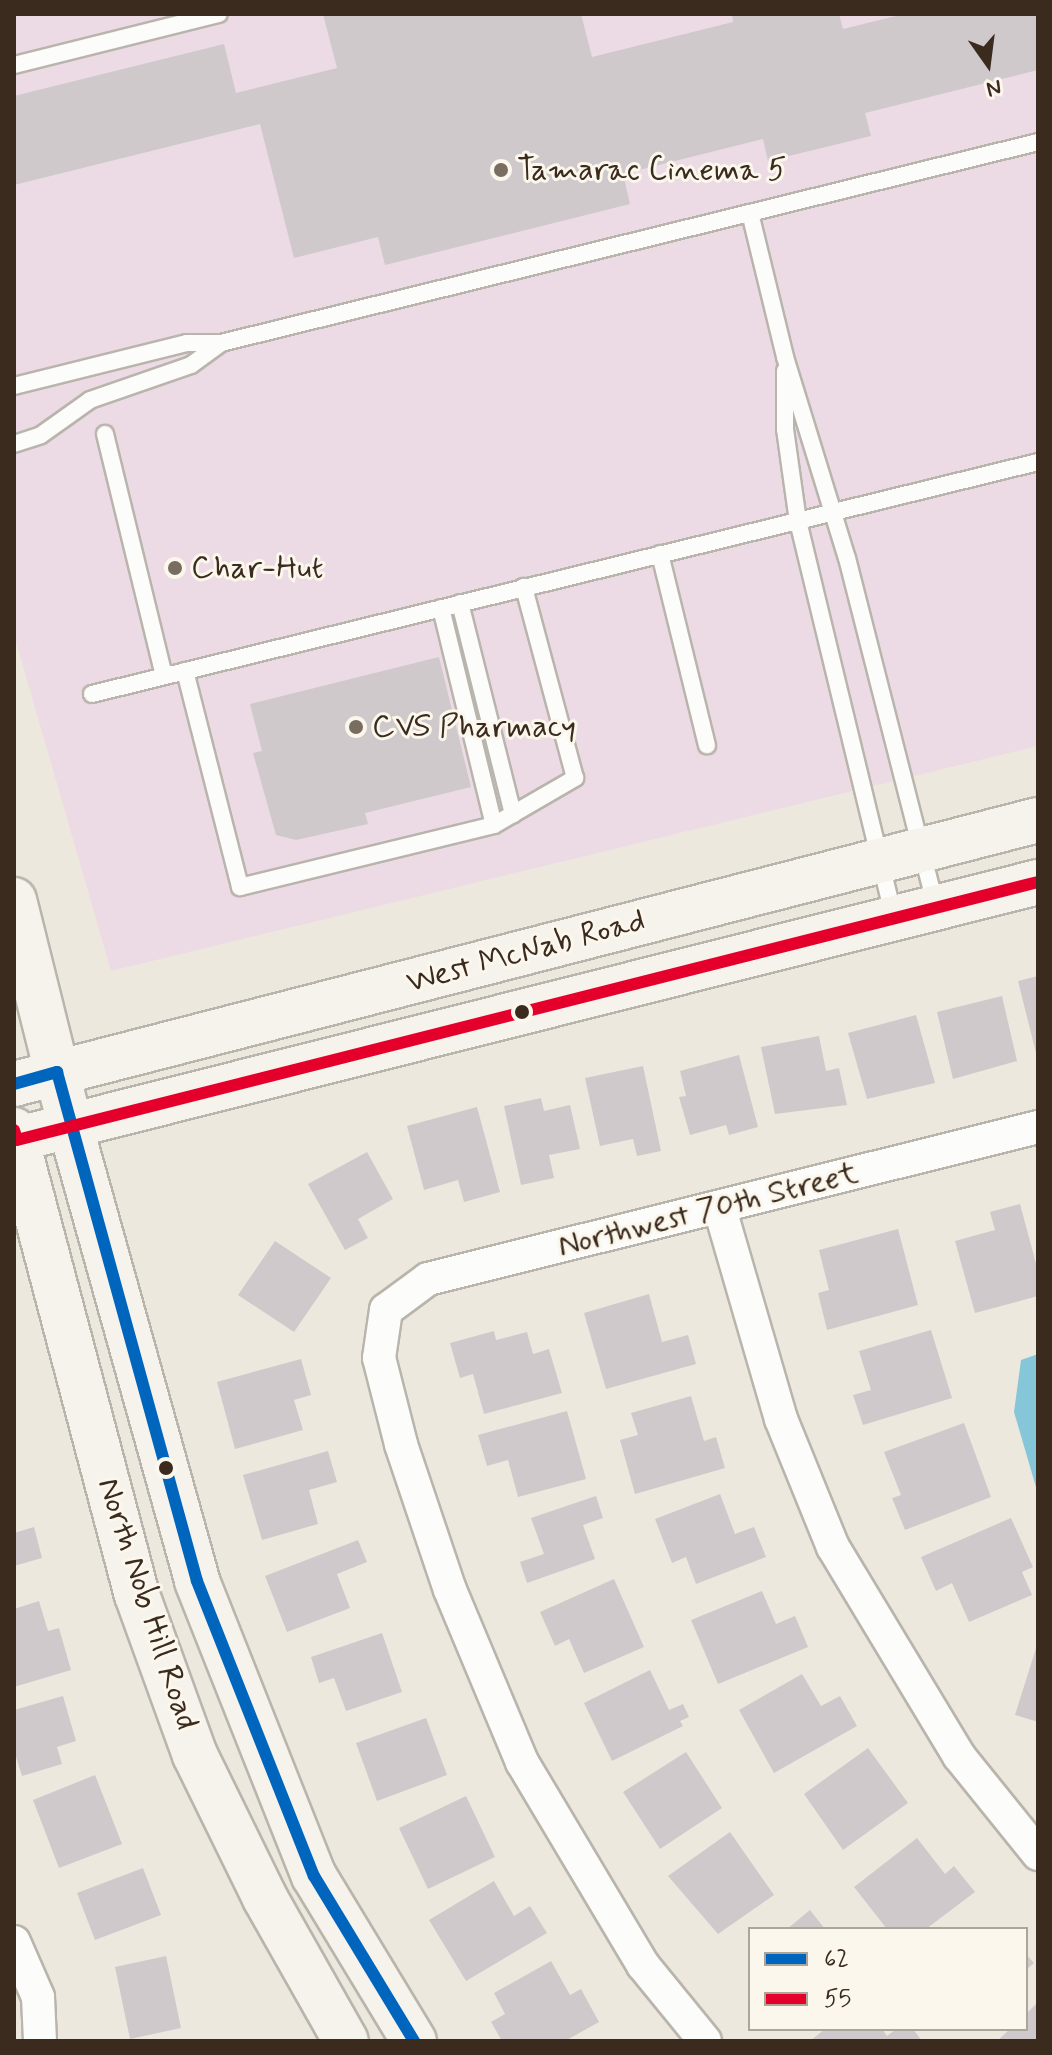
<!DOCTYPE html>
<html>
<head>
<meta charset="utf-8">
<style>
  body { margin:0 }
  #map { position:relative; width:1052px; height:2055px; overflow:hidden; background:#ede8dd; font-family:Mynerve,sans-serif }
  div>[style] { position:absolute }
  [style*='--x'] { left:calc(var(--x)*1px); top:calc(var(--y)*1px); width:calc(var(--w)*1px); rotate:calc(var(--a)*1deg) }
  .built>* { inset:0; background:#ecdbe5 }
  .water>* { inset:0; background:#85c7d8 }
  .building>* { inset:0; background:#cfc9cc }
  .roads { filter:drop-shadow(2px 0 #b9b4ac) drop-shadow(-2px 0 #b9b4ac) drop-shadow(0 2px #b9b4ac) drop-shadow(0 -2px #b9b4ac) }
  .service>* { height:16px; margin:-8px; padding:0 8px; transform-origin:8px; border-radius:8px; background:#fcfcfa }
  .minor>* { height:32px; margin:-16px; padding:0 16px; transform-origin:16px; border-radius:16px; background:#fcfcfa }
  .secondary>* { height:44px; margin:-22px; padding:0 22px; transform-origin:22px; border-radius:22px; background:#f6f2ec }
  .bus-1>* { height:12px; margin:-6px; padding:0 6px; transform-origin:6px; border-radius:6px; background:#0065bd }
  .bus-2>* { height:12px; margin:-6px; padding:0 6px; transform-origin:6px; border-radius:6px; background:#e4002b }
  .dots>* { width:22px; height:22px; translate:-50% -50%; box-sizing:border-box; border:4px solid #fbf7ec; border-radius:50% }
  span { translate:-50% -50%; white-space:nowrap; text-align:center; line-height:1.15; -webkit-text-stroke:6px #fbf7ec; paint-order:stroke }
  .poi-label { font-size:32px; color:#3b2a1e }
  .left { translate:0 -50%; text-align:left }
  .street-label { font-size:32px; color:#3b2a1e }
  .frame { position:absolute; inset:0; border:16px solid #3b2a1e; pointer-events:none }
  .legend { position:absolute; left:748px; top:1927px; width:280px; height:104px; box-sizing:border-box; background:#fbf7ec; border:2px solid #aea59a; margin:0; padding:10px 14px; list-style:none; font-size:24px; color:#3b2a1e }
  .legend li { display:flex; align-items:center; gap:16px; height:40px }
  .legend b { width:40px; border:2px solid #aea59a }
  .north { position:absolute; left:948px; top:24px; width:80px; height:80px; -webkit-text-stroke:6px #fbf7ec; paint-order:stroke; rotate:166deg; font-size:22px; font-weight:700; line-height:32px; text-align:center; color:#3b2a1e }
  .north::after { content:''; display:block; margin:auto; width:28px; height:36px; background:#3b2a1e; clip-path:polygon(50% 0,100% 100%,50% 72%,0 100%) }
</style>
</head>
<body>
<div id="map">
  <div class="built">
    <i style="clip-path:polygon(14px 14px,1038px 14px,1038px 746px,111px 971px,14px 635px)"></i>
  </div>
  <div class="water">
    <i style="clip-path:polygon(1038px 1354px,1038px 1494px,1014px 1412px,1021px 1360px)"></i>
  </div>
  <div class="building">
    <i style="clip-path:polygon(323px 14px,581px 14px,592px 57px,733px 22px,732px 14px,839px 14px,843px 29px,904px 14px,1038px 14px,1038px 70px,865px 113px,871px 136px,768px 161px,763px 139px,623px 174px,630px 204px,385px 265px,378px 237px,294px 258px,260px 124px,14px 185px,14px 96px,224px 44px,236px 93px,337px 68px)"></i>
    <i style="clip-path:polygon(439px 657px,471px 787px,365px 813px,368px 824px,296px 840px,276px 835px,253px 753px,262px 751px,250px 704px)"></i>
    <i style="clip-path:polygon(1038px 976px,1038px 1057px,1037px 1057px,1018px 981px)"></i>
    <i style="clip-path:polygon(1002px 996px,1017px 1061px,953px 1079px,937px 1012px)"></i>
    <i style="clip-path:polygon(916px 1015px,935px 1083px,867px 1099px,848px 1033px)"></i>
    <i style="clip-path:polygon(819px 1036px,826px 1071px,839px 1068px,847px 1105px,775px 1114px,761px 1047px)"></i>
    <i style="clip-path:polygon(739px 1055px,758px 1127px,729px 1135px,726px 1125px,690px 1135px,679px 1097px,686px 1096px,680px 1071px)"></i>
    <i style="clip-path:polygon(643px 1066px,661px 1151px,637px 1156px,633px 1139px,600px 1146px,585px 1078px)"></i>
    <i style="clip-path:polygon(541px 1098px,544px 1111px,570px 1105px,580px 1149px,549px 1155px,554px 1178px,521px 1185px,504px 1106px)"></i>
    <i style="clip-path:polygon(477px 1107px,500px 1192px,464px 1202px,458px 1180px,424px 1190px,407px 1126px)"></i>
    <i style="clip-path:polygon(367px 1152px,393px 1199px,358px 1219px,368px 1238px,345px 1250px,308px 1184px)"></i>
    <i style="clip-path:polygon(1020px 1204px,1038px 1271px,1038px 1296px,975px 1313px,955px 1241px,995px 1230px,990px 1212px)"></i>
    <i style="clip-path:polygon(898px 1229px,918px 1305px,827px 1330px,818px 1293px,829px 1290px,819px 1250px)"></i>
    <i style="clip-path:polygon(275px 1241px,331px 1278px,294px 1332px,238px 1295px)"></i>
    <i style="clip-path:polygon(649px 1294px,662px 1342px,688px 1335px,696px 1364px,606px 1389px,584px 1313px)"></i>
    <i style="clip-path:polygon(931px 1330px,952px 1398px,863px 1425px,853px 1395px,871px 1390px,859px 1351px)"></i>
    <i style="clip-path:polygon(494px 1331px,496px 1340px,527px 1332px,533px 1354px,549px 1349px,562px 1393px,484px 1414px,473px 1374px,460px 1378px,450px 1343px)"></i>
    <i style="clip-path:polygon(301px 1359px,311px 1395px,294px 1400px,303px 1430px,235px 1449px,217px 1382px)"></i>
    <i style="clip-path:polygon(691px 1396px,704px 1441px,716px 1437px,725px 1468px,635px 1494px,620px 1440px,638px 1435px,631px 1413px)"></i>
    <i style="clip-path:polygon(567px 1411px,586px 1479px,518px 1497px,508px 1460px,487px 1466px,478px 1435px)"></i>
    <i style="clip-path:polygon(964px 1423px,991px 1497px,905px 1530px,892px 1498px,901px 1495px,884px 1452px)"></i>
    <i style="clip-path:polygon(328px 1451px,337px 1482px,309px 1490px,318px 1524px,262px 1540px,243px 1475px)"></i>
    <i style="clip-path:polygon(720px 1494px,735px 1534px,754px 1527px,766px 1557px,696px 1584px,686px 1557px,672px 1563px,655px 1519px)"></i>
    <i style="clip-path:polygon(596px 1496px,603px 1518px,583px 1525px,595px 1559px,527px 1583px,520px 1562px,544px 1554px,531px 1518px)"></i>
    <i style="clip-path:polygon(1011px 1518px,1033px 1567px,1022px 1572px,1032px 1595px,969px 1622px,952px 1583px,936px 1591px,921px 1557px)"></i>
    <i style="clip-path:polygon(34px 1527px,42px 1558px,14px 1566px,14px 1533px)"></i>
    <i style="clip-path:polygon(358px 1540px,367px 1562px,337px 1574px,350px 1608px,287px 1632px,265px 1576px)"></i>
    <i style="clip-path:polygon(614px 1579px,644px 1647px,584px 1673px,569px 1639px,555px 1646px,540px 1612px)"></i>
    <i style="clip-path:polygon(762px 1591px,776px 1624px,795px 1616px,808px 1647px,718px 1684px,691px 1620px)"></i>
    <i style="clip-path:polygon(39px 1601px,48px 1631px,59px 1628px,71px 1670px,14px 1687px,14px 1609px)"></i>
    <i style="clip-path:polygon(382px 1633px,402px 1692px,346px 1711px,334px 1678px,319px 1683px,311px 1657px)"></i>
    <i style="clip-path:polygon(1037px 1645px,1038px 1645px,1038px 1722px,1015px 1715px)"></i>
    <i style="clip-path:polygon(650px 1670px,669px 1710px,683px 1704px,689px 1717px,680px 1721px,683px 1726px,612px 1761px,584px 1703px)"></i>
    <i style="clip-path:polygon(802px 1674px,821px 1706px,840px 1696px,857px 1726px,774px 1773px,739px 1710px)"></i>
    <i style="clip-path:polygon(63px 1696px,76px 1741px,57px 1747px,62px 1764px,22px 1776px,14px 1750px,14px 1710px)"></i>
    <i style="clip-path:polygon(426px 1718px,447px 1775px,377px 1801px,356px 1743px)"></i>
    <i style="clip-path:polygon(868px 1748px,908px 1803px,843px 1850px,804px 1794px)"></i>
    <i style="clip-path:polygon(686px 1752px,722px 1808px,660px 1849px,623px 1792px)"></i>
    <i style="clip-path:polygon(95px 1775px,122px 1844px,59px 1868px,33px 1800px)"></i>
    <i style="clip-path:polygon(466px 1796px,495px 1857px,428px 1889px,399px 1828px)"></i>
    <i style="clip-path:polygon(730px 1832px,774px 1895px,718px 1934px,668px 1876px)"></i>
    <i style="clip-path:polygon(917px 1838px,945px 1874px,954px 1866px,975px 1892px,926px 1929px,887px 1929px,854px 1887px)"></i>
    <i style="clip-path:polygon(143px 1868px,161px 1915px,95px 1940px,77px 1893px)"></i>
    <i style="clip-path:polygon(494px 1881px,514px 1916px,530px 1906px,547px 1933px,466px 1981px,429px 1920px)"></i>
    <i style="clip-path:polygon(810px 1910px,825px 1929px,787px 1929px)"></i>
    <i style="clip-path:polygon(1026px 1954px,1034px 1963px,1026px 1970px)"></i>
    <i style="clip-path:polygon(166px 1956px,181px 2028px,130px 2039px,115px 1967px)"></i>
    <i style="clip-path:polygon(551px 1961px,570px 1995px,581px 1989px,599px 2022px,565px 2041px,502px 2041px,491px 2022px,505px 2014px,494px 1993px)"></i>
    <i style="clip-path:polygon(1038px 2002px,1038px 2041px,997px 2041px,1010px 2029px,1026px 2029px,1026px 2014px)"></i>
    <i style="clip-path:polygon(825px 2029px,882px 2029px,887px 2036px,896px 2029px,913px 2029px,922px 2041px,810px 2041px)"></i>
  </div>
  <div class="roads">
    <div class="service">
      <i style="--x:14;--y:65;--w:211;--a:-14"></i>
      <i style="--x:750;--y:213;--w:148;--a:76.3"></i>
      <i style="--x:785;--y:357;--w:210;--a:72.9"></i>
      <i style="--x:847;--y:558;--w:359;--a:75.7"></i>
      <i style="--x:785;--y:371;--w:58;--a:90"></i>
      <i style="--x:785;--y:429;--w:93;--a:82"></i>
      <i style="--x:798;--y:521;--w:405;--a:76.4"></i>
      <i style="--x:14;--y:386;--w:178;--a:-14"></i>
      <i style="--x:187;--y:343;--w:34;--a:0"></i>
      <i style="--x:221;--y:343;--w:841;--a:-13.82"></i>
      <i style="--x:105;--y:434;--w:249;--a:76.3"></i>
      <i style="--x:14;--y:444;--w:28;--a:-18"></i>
      <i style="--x:41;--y:435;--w:60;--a:-35.5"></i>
      <i style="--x:90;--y:400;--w:107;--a:-19.1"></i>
      <i style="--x:191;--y:365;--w:37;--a:-36"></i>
      <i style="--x:660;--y:554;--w:197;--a:76.2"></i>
      <i style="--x:460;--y:603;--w:218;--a:75.9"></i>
      <i style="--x:441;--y:608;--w:223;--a:76.3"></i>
      <i style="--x:185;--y:671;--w:223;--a:75.7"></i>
      <i style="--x:240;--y:887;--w:261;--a:-13.7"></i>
      <i style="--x:494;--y:825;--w:94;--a:-30.1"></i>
      <i style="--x:575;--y:778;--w:198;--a:-105"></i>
      <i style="--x:92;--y:694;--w:974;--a:-13.78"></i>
    </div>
    <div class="minor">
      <i style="--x:720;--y:1209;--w:219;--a:73.8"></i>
      <i style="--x:781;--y:1419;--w:138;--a:67.9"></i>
      <i style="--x:833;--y:1547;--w:244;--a:58.9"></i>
      <i style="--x:959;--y:1756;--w:126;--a:51.1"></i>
      <i style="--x:14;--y:1942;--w:60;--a:66.4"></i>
      <i style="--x:38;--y:1997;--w:44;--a:87.4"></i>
      <i style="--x:705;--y:2041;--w:98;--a:-129.2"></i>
      <i style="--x:643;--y:1965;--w:236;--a:-120.8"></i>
      <i style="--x:522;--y:1762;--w:186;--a:-112.7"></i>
      <i style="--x:450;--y:1590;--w:154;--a:-108.6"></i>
      <i style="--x:401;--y:1444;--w:89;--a:-104.3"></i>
      <i style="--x:379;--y:1358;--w:49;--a:-81.7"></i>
      <i style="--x:386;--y:1310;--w:52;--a:-36.4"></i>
      <i style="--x:428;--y:1279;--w:629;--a:-13.99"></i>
    </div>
    <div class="secondary">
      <i style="--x:14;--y:900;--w:232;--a:76"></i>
      <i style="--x:70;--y:1125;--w:473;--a:74.4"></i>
      <i style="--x:197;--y:1581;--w:317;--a:68.4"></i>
      <i style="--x:314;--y:1876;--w:193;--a:58.8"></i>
      <i style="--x:14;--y:1084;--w:1057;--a:-14.46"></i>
      <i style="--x:14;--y:1130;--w:481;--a:75.2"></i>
      <i style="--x:137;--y:1595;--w:170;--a:70.1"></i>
      <i style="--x:195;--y:1755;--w:159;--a:63.9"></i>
      <i style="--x:265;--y:1898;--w:164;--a:60.5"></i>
      <i style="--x:14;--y:1140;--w:1056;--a:-14.14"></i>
    </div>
  </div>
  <div class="bus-1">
    <i style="--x:14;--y:1084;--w:45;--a:-15.6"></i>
    <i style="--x:57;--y:1072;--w:528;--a:74.62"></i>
    <i style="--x:197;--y:1581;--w:317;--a:68.4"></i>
    <i style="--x:314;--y:1876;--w:193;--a:58.8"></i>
  </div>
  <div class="bus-2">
    <i style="--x:14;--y:1130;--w:10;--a:73"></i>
    <i style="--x:17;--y:1140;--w:1053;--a:-14.18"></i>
  </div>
  <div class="dots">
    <i style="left:501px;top:170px;background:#796c61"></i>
    <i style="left:175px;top:568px;background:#796c61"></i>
    <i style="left:356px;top:727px;background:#796c61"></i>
    <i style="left:522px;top:1012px;background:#3b2a1e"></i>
    <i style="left:166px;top:1468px;background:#3b2a1e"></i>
  </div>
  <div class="poi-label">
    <span class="left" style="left:517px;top:170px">Tamarac Cinema 5</span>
    <span class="left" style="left:191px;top:568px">Char-Hut</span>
    <span class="left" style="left:372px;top:727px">CVS Pharmacy</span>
  </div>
  <div class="street-label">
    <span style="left:526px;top:952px;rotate:-15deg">West McNab Road</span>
    <span style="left:708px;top:1210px;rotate:-14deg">Northwest 70th Street</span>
    <span style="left:147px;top:1604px;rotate:72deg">North Nob Hill Road</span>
  </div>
  <div class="frame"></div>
  <ul class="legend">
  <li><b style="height:10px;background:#0065bd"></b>62</li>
  <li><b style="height:10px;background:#e4002b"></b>55</li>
  </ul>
  <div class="north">N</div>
</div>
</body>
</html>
